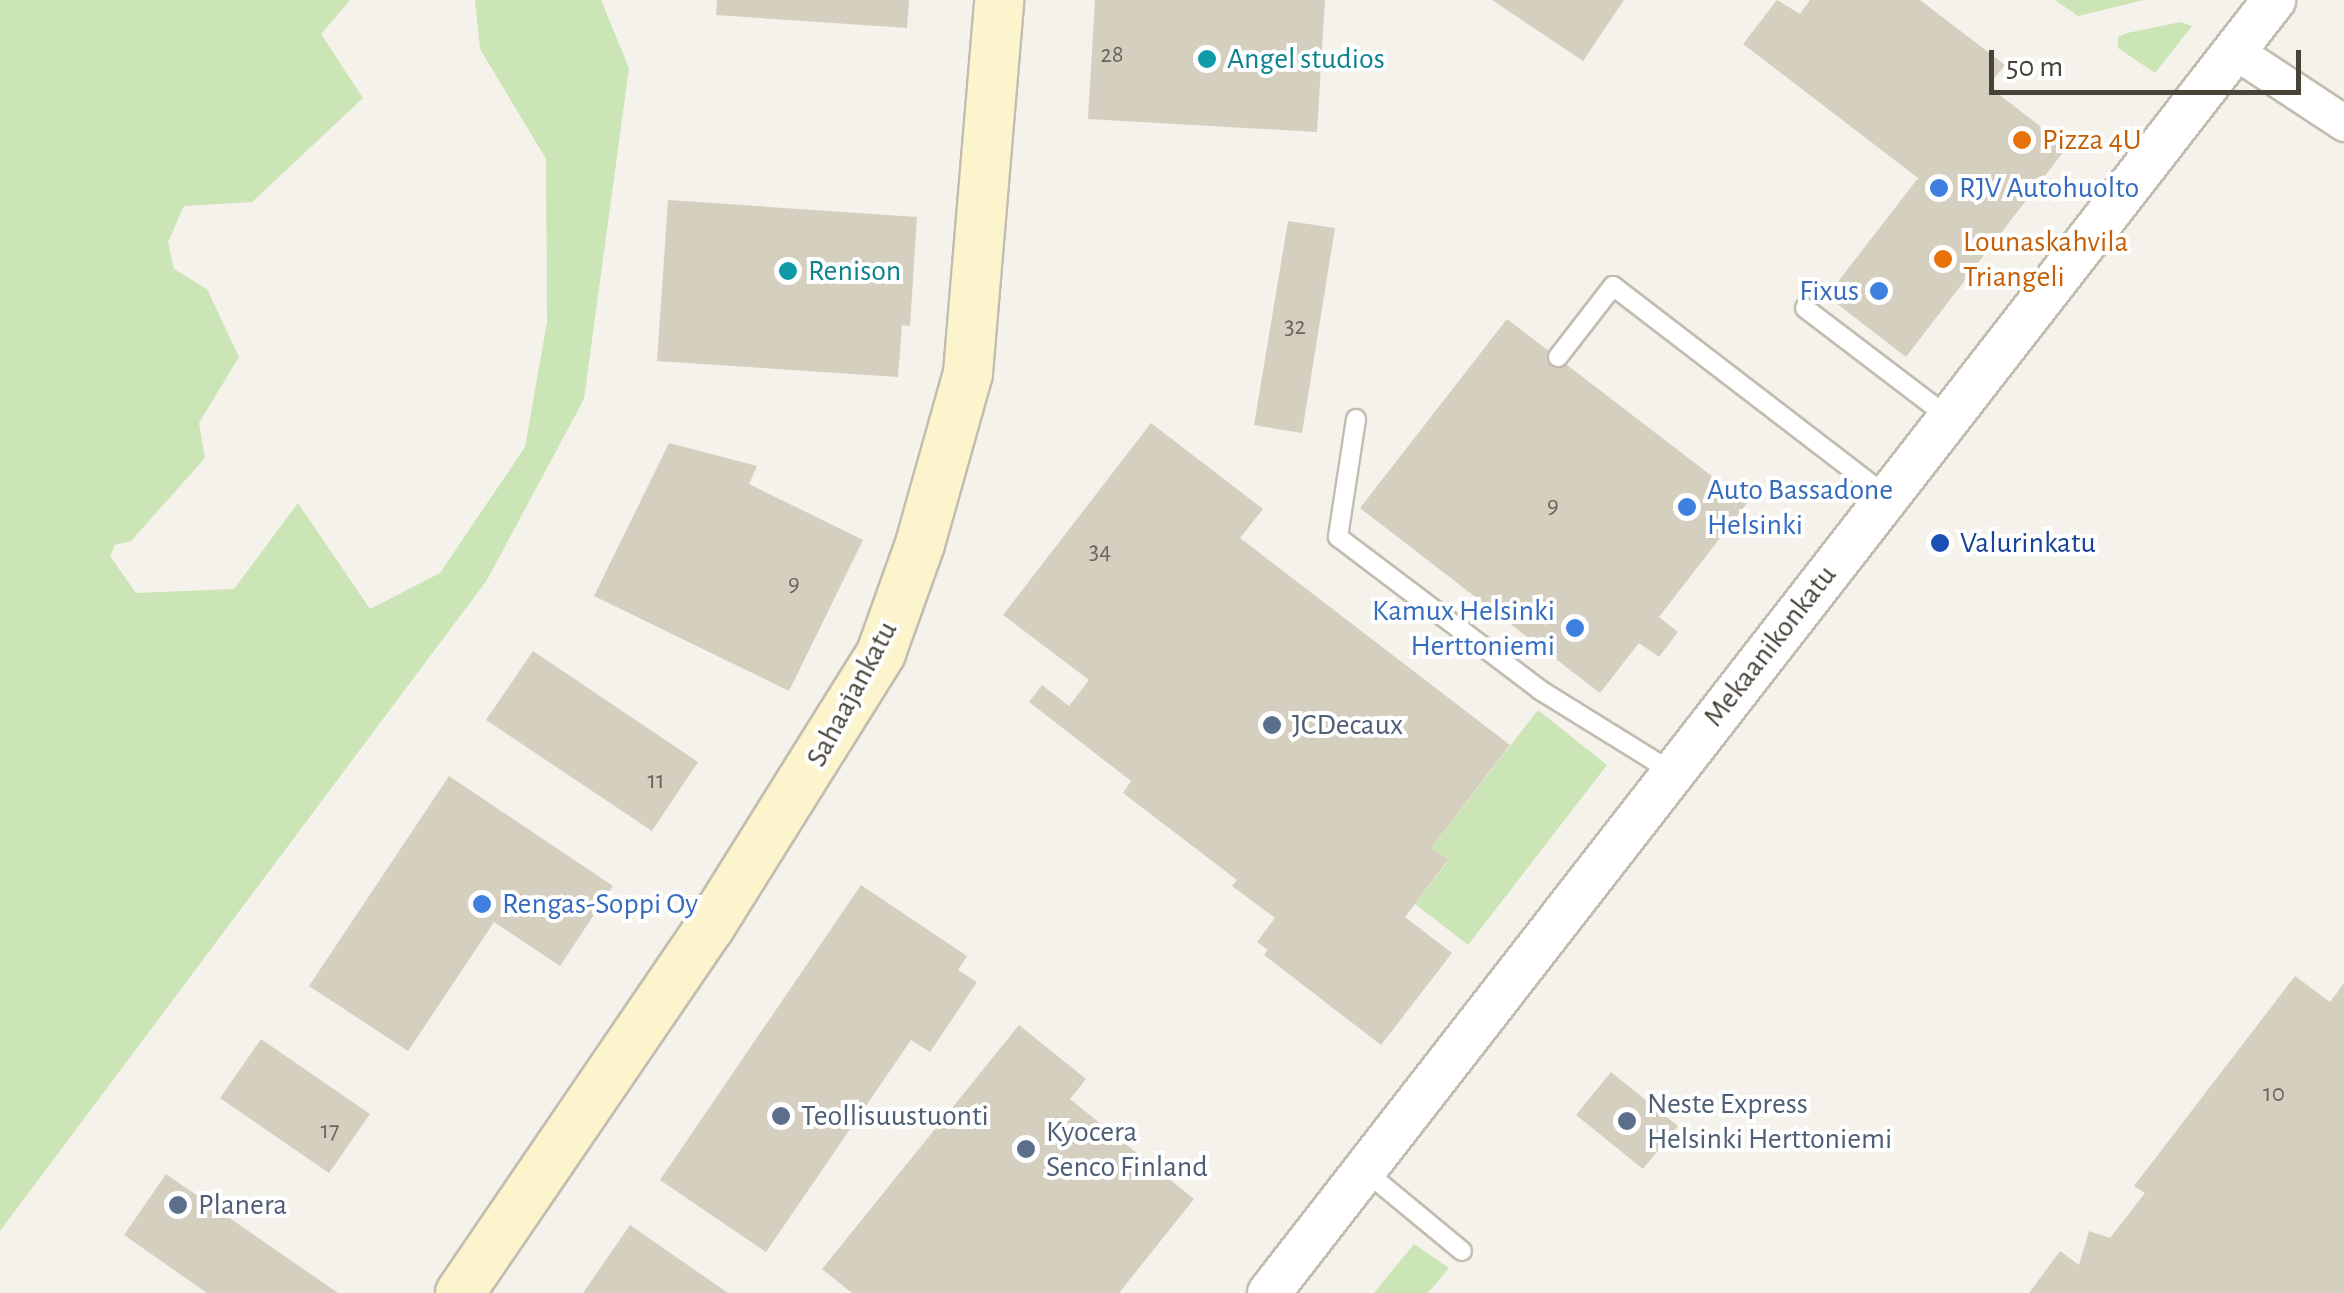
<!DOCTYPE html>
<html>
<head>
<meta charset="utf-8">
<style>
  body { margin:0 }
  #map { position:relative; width:2344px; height:1293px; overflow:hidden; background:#f4f2ea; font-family:"Alegreya Sans",sans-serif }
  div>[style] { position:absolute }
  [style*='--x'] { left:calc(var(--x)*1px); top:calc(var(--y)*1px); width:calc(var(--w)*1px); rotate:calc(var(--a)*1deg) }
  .green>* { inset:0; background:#cce5b6 }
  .building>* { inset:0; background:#d5cfc0 }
  .roads { filter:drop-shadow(2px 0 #c2bdb0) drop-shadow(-2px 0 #c2bdb0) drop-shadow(0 2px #c2bdb0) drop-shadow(0 -2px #c2bdb0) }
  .service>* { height:18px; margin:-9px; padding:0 9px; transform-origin:9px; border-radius:9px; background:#fff }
  .minor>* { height:35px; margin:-17.5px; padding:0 17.5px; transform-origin:17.5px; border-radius:17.5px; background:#fff }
  .tertiary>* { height:42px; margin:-21px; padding:0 21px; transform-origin:21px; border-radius:21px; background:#fff }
  .secondary>* { height:48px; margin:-24px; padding:0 24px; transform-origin:24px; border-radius:24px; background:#fbf4cd }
  .dots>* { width:28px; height:28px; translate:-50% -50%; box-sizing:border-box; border:5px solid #fff; border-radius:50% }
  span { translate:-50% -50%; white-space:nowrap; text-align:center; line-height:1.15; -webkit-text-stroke:8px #fff; paint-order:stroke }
  .number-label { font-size:25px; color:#6b665b }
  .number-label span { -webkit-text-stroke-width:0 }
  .culture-label { font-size:30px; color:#0d838f }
  .left { translate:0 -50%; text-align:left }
  .food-label { font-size:30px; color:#c56008 }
  .shop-label { font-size:30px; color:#366cbe }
  .right { translate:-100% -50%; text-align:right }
  .transit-label { font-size:30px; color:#164399 }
  .street-label { font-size:30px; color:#484339 }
  .service-label { font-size:30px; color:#4e5e75 }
  .scale { position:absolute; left:1989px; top:50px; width:312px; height:45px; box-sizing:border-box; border:5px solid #484339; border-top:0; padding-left:12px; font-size:30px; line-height:35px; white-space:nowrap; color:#484339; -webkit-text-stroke:8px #fff; paint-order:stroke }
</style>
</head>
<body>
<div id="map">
  <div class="green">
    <i style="clip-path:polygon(0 0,350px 0,321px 34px,363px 98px,252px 202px,184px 206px,168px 242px,174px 269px,207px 289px,239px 357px,199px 423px,205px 458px,131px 541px,115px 545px,110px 556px,136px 593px,234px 589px,298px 503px,370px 609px,440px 573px,525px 447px,547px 322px,546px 159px,480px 49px,475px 0,601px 0,629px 68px,584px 399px,487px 580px,0 1231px)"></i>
    <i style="clip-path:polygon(2055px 0,2144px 0,2078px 16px)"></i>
    <i style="clip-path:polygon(2181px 22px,2192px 26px,2155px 73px,2118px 48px,2118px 37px,2127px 33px)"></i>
    <i style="clip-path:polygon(1538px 710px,1607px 765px,1468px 945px,1415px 904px,1448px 861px,1431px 848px)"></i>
    <i style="clip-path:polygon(1414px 1244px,1449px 1268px,1428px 1293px,1374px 1293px)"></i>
  </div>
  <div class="building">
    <i style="clip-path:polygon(717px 0,909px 0,907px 28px,716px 15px)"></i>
    <i style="clip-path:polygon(1095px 0,1325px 0,1317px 132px,1088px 119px)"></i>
    <i style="clip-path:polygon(1492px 0,1624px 0,1583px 61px)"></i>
    <i style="clip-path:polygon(1777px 0,1800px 14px,1810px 0,1920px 0,2005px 65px,1988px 86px,2067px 147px,1906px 357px,1827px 296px,1918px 178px,1743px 44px)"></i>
    <i style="clip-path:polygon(668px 200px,917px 217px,910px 326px,902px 325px,898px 377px,657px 361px)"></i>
    <i style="clip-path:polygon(1288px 221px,1335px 228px,1302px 433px,1254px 425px)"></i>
    <i style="clip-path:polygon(1507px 319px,1747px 503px,1659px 617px,1678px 632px,1659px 657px,1639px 643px,1600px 693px,1360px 508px)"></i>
    <i style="clip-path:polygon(1151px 423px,1263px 509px,1240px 538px,1510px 745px,1431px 848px,1448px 860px,1405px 917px,1452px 953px,1381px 1045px,1264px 955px,1268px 950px,1257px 942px,1275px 918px,1232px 886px,1237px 880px,1123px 793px,1131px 781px,1029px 702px,1042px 685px,1069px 706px,1089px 680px,1003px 615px)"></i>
    <i style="clip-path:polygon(669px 443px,757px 466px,749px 484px,863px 540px,789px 691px,594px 596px)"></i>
    <i style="clip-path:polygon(533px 651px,698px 762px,652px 831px,486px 720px)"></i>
    <i style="clip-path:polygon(449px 776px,613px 886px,560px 966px,494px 922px,408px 1051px,309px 986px)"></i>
    <i style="clip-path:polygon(861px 885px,967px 956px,958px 970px,977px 982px,930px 1052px,911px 1040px,766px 1252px,660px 1180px)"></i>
    <i style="clip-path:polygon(2295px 976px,2330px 1002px,2344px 983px,2344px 1293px,2029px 1293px,2060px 1251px,2079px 1265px,2089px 1231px,2110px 1238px,2145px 1193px,2134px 1186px)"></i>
    <i style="clip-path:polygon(1019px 1025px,1086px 1079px,1070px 1099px,1194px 1199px,1119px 1293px,852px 1293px,822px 1269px)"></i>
    <i style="clip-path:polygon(261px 1039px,370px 1114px,329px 1173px,220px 1098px)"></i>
    <i style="clip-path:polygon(1611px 1072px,1678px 1126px,1643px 1169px,1576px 1115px)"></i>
    <i style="clip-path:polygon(166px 1174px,338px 1293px,207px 1293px,124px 1235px)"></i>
    <i style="clip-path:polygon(630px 1225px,728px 1293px,583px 1293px)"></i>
  </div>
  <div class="roads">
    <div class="service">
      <i style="--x:1805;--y:308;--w:180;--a:37.3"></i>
      <i style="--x:1558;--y:357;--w:90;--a:-52.2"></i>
      <i style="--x:1613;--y:286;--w:345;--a:37.5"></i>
      <i style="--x:1356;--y:419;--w:119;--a:98.7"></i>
      <i style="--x:1338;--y:537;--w:253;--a:37.1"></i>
      <i style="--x:1540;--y:690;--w:155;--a:31.8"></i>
      <i style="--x:1364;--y:1170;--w:127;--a:39.6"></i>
    </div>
    <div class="minor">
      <i style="--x:2235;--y:51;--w:131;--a:33.4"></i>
    </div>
    <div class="tertiary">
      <i style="--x:1269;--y:1293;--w:1638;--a:-52.14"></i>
    </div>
    <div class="secondary">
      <i style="--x:460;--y:1293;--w:443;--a:-55.7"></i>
      <i style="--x:710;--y:927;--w:323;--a:-58"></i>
      <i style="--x:881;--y:653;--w:116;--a:-70.3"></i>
      <i style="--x:920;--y:544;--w:178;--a:-74.3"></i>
      <i style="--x:968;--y:373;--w:374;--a:-85.2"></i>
    </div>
  </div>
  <div class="dots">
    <i style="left:1207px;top:59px;background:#0f9aa8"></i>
    <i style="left:2022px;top:140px;background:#e8710a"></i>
    <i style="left:1939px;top:188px;background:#3f7fe0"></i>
    <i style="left:1943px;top:259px;background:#e8710a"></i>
    <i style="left:788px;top:271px;background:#0f9aa8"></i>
    <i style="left:1879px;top:291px;background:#3f7fe0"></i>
    <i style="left:1687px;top:507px;background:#3f7fe0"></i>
    <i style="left:1940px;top:543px;background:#1a4fb4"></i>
    <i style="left:1575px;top:628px;background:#3f7fe0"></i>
    <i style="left:1272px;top:725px;background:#5c6f8a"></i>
    <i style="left:482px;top:904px;background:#3f7fe0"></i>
    <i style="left:781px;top:1116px;background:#5c6f8a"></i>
    <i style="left:1627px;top:1121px;background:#5c6f8a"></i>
    <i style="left:1026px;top:1149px;background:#5c6f8a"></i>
    <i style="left:178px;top:1205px;background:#5c6f8a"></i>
  </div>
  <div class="number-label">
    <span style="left:1112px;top:55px">28</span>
    <span style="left:1295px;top:327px">32</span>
    <span style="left:1553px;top:506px">9</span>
    <span style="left:1100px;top:552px">34</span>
    <span style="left:794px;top:584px">9</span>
    <span style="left:656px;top:781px">11</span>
    <span style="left:2274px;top:1094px">10</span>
    <span style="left:330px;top:1131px">17</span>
  </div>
  <div class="culture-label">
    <span class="left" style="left:1227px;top:59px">Angel studios</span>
    <span class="left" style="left:808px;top:271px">Renison</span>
  </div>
  <div class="food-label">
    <span class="left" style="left:2042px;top:140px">Pizza 4U</span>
    <span class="left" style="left:1963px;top:259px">Lounaskahvila<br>Triangeli</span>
  </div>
  <div class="shop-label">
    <span class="left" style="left:1959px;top:188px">RJV Autohuolto</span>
    <span class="right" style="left:1859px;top:291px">Fixus</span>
    <span class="left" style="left:1707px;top:507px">Auto Bassadone<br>Helsinki</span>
    <span class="right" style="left:1555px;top:628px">Kamux Helsinki<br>Herttoniemi</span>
    <span class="left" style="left:502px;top:904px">Rengas-Soppi Oy</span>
  </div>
  <div class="transit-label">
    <span class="left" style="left:1960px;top:543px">Valurinkatu</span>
  </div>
  <div class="street-label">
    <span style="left:1770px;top:646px;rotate:-52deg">Mekaanikonkatu</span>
    <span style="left:852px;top:694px;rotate:-62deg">Sahaajankatu</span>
  </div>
  <div class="service-label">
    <span class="left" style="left:1292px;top:725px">JCDecaux</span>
    <span class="left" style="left:1647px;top:1121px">Neste Express<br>Helsinki Herttoniemi</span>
    <span class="left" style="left:801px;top:1116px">Teollisuustuonti</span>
    <span class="left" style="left:1046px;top:1149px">Kyocera<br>Senco Finland</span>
    <span class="left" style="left:198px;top:1205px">Planera</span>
  </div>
  <div class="scale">50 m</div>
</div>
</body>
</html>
